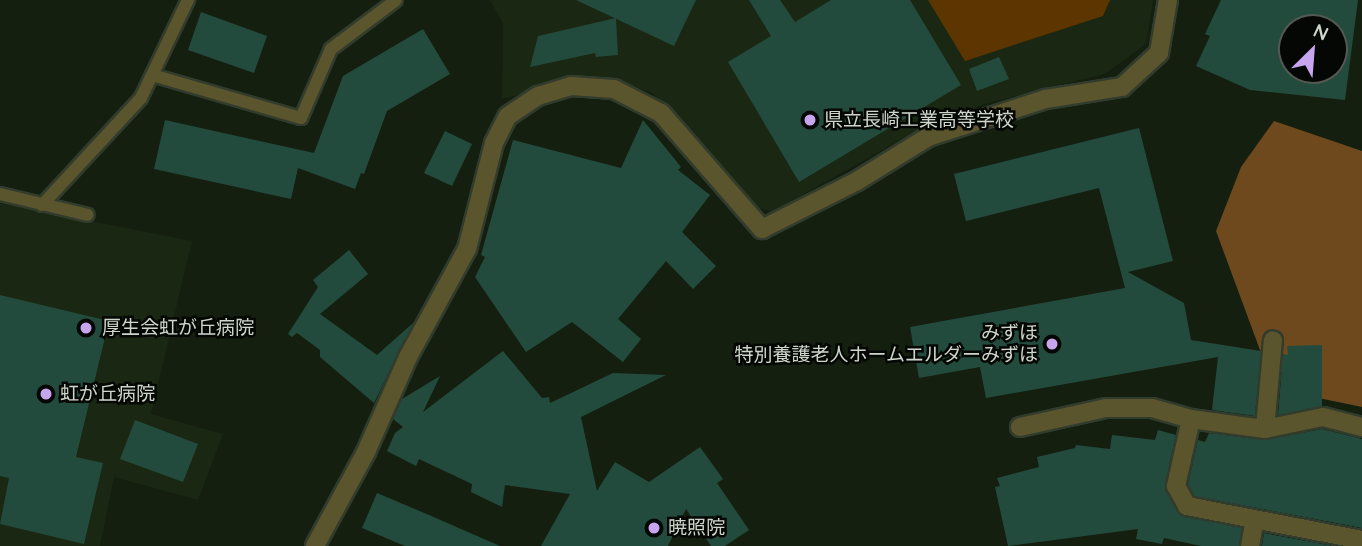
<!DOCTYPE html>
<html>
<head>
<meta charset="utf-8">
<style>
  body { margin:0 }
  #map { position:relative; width:1362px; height:546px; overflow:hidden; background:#141f0f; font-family:Quicksand,"Noto Sans JP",sans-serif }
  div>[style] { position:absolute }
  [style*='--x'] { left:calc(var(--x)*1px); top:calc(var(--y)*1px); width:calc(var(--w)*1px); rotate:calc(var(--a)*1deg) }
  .built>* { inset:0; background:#1a2712 }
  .green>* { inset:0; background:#5c3500 }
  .forest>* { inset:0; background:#6e491d }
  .building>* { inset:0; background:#234b3d }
  .roads { filter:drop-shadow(2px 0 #323c2d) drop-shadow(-2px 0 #323c2d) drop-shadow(0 2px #323c2d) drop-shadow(0 -2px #323c2d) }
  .service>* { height:12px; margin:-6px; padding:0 6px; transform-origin:6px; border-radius:6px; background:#5b552d }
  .minor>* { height:18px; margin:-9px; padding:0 9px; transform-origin:9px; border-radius:9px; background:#5b552d }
  .dots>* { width:19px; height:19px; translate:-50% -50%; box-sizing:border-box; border:4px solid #040703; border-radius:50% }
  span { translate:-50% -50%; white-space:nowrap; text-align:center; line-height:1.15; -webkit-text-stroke:5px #040703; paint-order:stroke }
  .poi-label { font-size:19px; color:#ced5cb }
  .left { translate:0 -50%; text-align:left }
  .right { translate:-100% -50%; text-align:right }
  .north { position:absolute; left:1278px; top:14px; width:70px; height:70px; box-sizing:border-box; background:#040703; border:2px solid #555953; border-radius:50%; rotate:25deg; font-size:19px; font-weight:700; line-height:28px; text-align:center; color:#ced5cb }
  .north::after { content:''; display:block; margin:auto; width:24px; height:32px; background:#c8a5ef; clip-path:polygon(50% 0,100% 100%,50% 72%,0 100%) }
</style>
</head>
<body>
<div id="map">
  <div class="built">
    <i style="clip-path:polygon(490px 0,1153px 0,1146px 44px,1105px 74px,984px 104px,907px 136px,772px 212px,748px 205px,652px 93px,609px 78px,565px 83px,502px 99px,503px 24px)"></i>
    <i style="clip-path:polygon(0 203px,192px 241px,151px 414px,223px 434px,198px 500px,114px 477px,100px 546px,0 546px)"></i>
  </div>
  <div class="green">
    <i style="clip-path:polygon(928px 0,1110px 0,1103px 16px,965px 61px)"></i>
  </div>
  <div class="forest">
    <i style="clip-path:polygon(1274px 121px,1362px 151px,1362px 407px,1304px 395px,1260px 350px,1216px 231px,1241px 167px)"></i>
  </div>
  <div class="building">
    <i style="clip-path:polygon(576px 0,696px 0,674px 46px)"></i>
    <i style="clip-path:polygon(749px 0,780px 0,795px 22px,831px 0,910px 0,961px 85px,799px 182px,728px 62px,771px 36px)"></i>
    <i style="clip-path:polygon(evenodd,1221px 0,1358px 0,1345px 100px,1250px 90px,1196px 66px,1210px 36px,1205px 34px,1221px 0,1292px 28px,1334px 28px,1334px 70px,1292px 70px,1292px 28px)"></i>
    <i style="clip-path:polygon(201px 12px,267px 36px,254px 73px,188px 50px)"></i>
    <i style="clip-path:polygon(616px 18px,618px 55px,596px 57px,595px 53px,530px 67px,538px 36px)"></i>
    <i style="clip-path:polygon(423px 29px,450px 74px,387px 111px,364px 174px,361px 173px,355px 189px,298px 168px,291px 199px,154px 169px,165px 120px,314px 153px,343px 76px)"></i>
    <i style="clip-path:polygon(999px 57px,1009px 79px,977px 91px,969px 69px)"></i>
    <i style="clip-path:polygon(643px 120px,681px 167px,678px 170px,710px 195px,682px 232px,716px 266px,693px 289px,666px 261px,618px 319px,641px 339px,623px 362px,572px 322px,526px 352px,475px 277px,485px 257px,481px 255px,513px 140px,621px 168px)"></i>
    <i style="clip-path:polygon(1139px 128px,1173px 261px,1128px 272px,1184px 303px,1191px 340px,1261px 351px,1255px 416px,1212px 410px,1218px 357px,986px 398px,980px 367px,919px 378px,910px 327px,1125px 288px,1099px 188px,966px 221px,954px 174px)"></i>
    <i style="clip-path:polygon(445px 131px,472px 144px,452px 186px,424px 173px)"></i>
    <i style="clip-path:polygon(349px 250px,368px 274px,320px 314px,377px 355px,413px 323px,374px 403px,320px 357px,320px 350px,297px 333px,292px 337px,288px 334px,318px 287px,313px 280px)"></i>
    <i style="clip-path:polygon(0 295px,109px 321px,76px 457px,103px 463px,84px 544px,0 524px,9px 478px,0 476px)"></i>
    <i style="clip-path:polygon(1322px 345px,1322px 406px,1278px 415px,1283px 354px,1288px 355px,1287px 346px)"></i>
    <i style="clip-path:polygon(503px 351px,542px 398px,549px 397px,550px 403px,613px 373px,666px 375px,581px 417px,597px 491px,615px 462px,649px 482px,700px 447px,723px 479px,717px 483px,749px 530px,725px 546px,711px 546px,686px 509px,668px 546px,541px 546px,570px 494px,505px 485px,502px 507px,471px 492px,472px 484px,419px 459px,416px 466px,387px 451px,395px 433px,403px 427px,393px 419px,402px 399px,440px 376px,423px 412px)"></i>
    <i style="clip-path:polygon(135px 420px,198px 444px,183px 482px,120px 459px)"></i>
    <i style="clip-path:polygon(1322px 429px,1362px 439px,1362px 528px,1194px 496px,1188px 484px,1198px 440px,1205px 442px,1209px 433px,1265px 440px)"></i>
    <i style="clip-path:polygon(1158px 430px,1176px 435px,1165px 484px,1177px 511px,1185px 517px,1242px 528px,1239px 546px,1201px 546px,1164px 538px,1162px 544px,1136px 539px,1138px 529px,1008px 546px,995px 487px,1000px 486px,997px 478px,1039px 467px,1037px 457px,1075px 448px,1076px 445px,1110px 449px,1112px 435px,1155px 440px)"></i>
    <i style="clip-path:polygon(377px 493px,429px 515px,500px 546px,405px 546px,362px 528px)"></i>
    <i style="clip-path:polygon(1264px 533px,1333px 546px,1262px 546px)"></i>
  </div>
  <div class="roads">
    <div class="service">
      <i style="--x:152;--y:75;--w:155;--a:16.1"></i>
      <i style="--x:301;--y:118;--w:75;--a:-66.5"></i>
      <i style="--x:331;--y:49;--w:81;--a:-37"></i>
      <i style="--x:0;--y:194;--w:90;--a:13.4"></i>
      <i style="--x:42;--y:205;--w:146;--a:-47.2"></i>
      <i style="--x:141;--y:98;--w:109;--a:-64.4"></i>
    </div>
    <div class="minor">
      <i style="--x:1191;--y:419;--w:69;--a:102.6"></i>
      <i style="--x:1176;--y:486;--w:23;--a:61"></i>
      <i style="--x:1187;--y:506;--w:178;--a:11"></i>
      <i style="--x:1020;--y:427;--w:88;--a:-12.5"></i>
      <i style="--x:1106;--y:408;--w:46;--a:0"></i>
      <i style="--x:1152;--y:408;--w:41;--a:15.8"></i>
      <i style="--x:1191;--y:419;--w:75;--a:7.7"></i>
      <i style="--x:1265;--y:429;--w:59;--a:-11.7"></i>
      <i style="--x:1323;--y:417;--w:40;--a:14.4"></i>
      <i style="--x:1265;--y:429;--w:89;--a:-84.9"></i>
      <i style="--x:315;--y:546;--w:107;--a:-61.5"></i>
      <i style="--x:366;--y:452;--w:104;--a:-66.1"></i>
      <i style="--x:408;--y:357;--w:123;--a:-61.4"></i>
      <i style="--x:467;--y:249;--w:109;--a:-75.7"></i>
      <i style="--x:494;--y:143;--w:30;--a:-63"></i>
      <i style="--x:508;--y:116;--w:36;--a:-34"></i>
      <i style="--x:538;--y:96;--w:34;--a:-17"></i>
      <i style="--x:571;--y:86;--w:43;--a:4"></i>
      <i style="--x:614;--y:89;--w:53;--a:27.1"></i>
      <i style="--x:661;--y:113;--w:154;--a:49"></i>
      <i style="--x:762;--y:229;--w:106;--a:-26.8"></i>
      <i style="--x:857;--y:181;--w:84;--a:-31.8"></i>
      <i style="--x:928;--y:137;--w:124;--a:-17.9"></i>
      <i style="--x:1046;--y:99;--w:77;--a:-9"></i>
      <i style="--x:1122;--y:87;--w:50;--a:-42.6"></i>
      <i style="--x:1159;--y:53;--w:54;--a:-80.4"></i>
      <i style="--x:1250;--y:546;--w:27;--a:-80"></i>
    </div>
  </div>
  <div class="dots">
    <i style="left:810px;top:120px;background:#c8a5ef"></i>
    <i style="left:86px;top:328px;background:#c8a5ef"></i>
    <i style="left:1052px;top:344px;background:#c8a5ef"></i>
    <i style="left:46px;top:394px;background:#c8a5ef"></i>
    <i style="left:654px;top:528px;background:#c8a5ef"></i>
  </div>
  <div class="poi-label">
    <span class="left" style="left:824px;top:120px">県立長崎工業高等学校</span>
    <span class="left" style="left:102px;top:328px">厚生会虹が丘病院</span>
    <span class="right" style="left:1038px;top:344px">みずほ<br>特別養護老人ホームエルダーみずほ</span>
    <span class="left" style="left:60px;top:394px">虹が丘病院</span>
    <span class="left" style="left:668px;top:528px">暁照院</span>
  </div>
  <div class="north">N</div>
</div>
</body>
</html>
